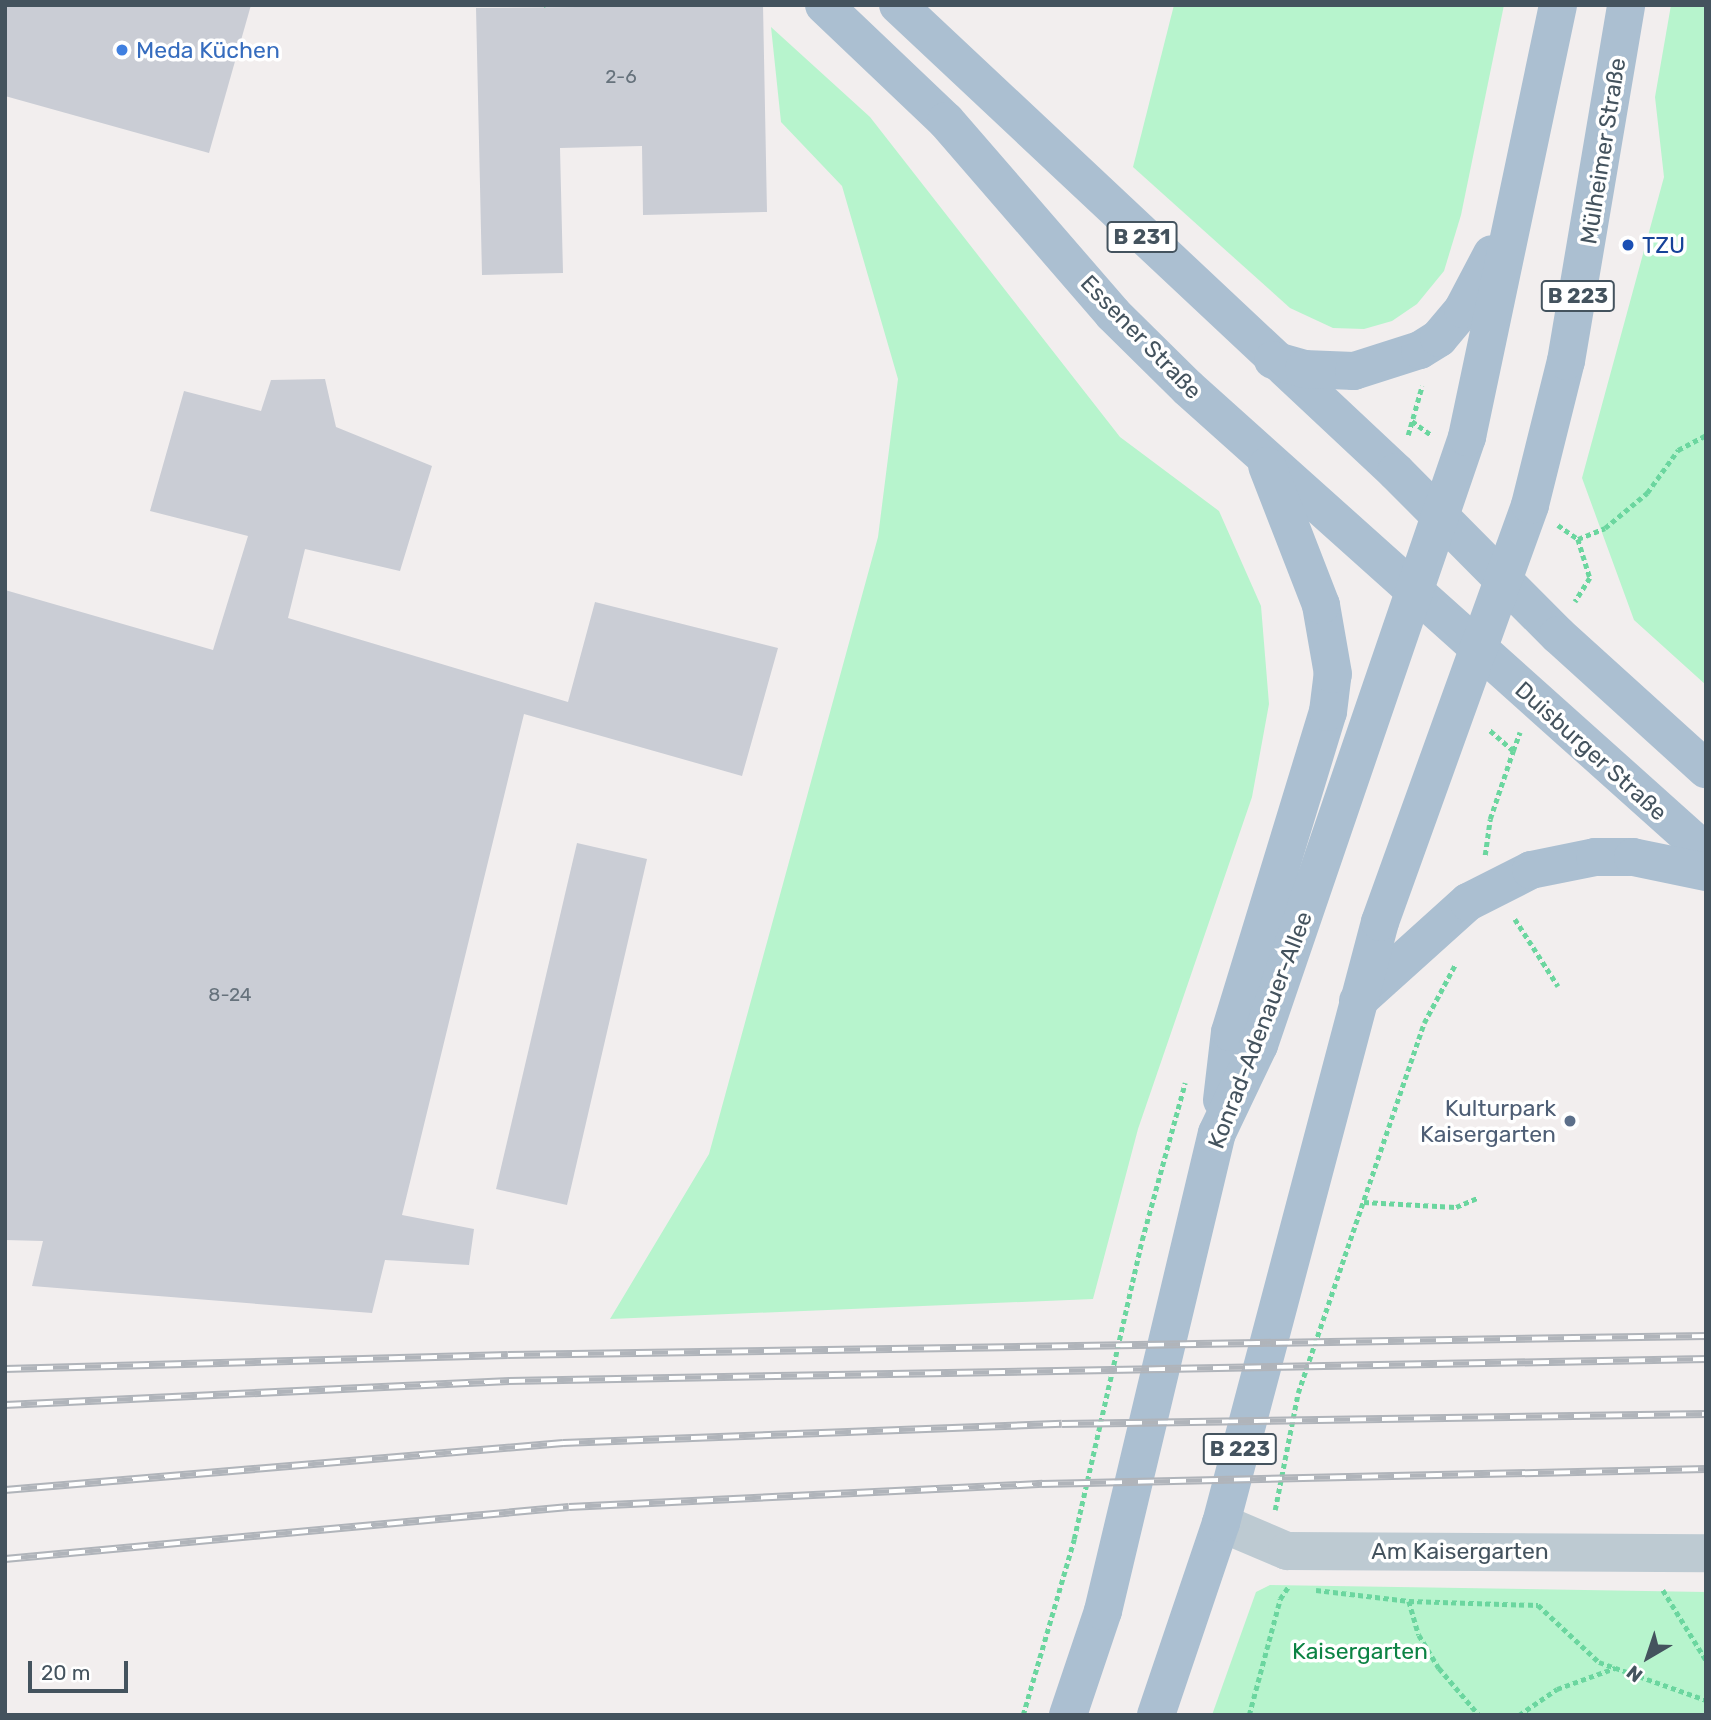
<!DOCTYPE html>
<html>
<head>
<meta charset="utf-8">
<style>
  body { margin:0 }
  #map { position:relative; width:1711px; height:1720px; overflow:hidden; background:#f2eeee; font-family:Rubik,sans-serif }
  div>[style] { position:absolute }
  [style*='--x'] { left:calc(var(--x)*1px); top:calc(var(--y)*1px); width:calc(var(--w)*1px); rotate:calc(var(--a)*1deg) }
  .green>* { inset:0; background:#b7f4cd }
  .building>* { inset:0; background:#cacdd5 }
  .path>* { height:4.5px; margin-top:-2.25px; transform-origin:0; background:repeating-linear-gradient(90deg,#6bd69f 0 5px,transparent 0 8.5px) }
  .minor>* { height:38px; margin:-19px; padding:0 19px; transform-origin:19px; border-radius:19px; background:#bdcad2 }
  .major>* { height:38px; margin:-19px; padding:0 19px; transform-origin:19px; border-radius:19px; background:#abbfd1 }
  .rail>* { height:8px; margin-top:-4px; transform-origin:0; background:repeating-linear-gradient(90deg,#fff 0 16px,#b0b4ba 0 32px); box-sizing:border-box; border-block:2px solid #b0b4ba }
  .dots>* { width:19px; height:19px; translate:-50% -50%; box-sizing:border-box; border:4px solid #fff; border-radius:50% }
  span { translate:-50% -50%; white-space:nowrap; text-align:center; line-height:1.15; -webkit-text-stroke:7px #fff; paint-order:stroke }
  .number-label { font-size:19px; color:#66727c }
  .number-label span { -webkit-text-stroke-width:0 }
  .shield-label span { padding:2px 5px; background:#fff; border:2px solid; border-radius:5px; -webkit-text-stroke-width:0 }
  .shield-label { font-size:21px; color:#44535e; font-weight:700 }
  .shop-label { font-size:23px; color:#366cbe }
  .left { translate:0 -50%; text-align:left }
  .street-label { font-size:23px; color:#44535e }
  .transit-label { font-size:23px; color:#164399 }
  .service-label { font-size:23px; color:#4e5e75 }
  .right { translate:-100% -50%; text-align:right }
  .park-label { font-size:23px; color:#0c8344 }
  .frame { position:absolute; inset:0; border:7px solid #44535e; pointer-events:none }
  .north { position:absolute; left:1613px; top:1622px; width:70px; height:70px; -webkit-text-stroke:5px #fff; paint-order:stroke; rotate:219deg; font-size:19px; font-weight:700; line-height:28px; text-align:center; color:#44535e }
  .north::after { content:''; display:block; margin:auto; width:24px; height:32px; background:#44535e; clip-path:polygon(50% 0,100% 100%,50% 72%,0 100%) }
  .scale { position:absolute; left:28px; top:1661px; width:100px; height:32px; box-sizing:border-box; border:4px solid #44535e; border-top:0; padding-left:9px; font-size:21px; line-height:24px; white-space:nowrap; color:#44535e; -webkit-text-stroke:5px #fff; paint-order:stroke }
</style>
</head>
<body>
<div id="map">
  <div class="green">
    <i style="clip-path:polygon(1174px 5px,1504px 5px,1461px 215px,1444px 271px,1417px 304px,1392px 321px,1364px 329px,1333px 328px,1290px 308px,1133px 167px)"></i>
    <i style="clip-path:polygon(1671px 5px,1706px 5px,1706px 685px,1634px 620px,1582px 478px,1664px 177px,1655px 97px)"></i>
    <i style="clip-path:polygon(771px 27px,870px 117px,1120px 437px,1219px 511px,1261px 606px,1269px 704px,1252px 797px,1138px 1129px,1093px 1299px,610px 1319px,709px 1154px,878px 537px,898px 379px,842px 186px,781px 122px)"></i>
    <i style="clip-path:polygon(1270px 1585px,1706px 1592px,1706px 1715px,1212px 1715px,1256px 1592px)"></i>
  </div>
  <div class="building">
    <i style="clip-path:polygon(5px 5px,251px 5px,209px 153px,5px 96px)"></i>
    <i style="clip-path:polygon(763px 5px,767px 212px,643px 215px,642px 146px,560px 148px,563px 273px,482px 275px,476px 8px)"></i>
    <i style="clip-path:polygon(325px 379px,336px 427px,432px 466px,400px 571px,305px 549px,288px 618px,568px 702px,595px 602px,778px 648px,742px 776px,524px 714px,402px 1215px,474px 1229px,469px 1265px,385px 1260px,372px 1313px,32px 1286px,43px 1241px,5px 1240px,5px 590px,213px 650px,248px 536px,150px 511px,184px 391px,261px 411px,271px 380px)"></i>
    <i style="clip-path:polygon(577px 843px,647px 859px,567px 1205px,496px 1189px)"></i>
  </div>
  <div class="path">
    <i style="--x:546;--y:5;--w:1;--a:45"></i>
    <i style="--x:1412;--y:421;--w:24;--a:36"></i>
    <i style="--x:1408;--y:435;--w:51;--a:-74.1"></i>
    <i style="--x:1558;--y:525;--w:24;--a:35"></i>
    <i style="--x:1578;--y:539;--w:41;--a:72.9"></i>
    <i style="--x:1590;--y:578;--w:28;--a:122"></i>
    <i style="--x:1578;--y:539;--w:29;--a:-22"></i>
    <i style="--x:1605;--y:528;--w:55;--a:-39.8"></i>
    <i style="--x:1647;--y:493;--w:53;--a:-54.2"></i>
    <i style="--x:1678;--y:450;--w:32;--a:-28"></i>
    <i style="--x:1513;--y:751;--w:20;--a:-70"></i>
    <i style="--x:1485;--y:855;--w:36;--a:-82"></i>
    <i style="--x:1490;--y:819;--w:72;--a:-71.3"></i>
    <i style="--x:1513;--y:751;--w:33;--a:-139"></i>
    <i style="--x:1515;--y:919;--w:80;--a:57.3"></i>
    <i style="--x:1364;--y:1202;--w:92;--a:3.1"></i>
    <i style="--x:1456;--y:1207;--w:23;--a:-23"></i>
    <i style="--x:1275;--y:1510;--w:119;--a:-78.9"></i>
    <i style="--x:1298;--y:1393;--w:391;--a:-71.2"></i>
    <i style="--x:1424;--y:1023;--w:66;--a:-61.9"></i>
    <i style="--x:1316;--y:1590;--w:94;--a:6.7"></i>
    <i style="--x:1409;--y:1601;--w:129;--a:1.8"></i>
    <i style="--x:1538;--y:1605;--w:83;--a:43.1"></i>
    <i style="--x:1599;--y:1662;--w:114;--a:19.6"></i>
    <i style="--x:1663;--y:1590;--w:82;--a:58.4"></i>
    <i style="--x:1409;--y:1601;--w:35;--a:74"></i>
    <i style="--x:1419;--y:1635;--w:39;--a:59"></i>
    <i style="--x:1439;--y:1668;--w:62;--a:49.6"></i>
    <i style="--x:1023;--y:1715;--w:183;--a:-73.8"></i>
    <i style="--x:1074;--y:1539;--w:307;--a:-77.2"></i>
    <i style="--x:1142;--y:1240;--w:163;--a:-74.7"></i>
    <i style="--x:1249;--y:1715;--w:120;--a:-75"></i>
    <i style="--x:1280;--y:1599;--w:14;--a:-56"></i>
    <i style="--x:1519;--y:1715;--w:46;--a:-34.4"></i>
    <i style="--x:1557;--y:1689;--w:62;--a:-19.9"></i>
  </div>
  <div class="minor">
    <i style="--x:1221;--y:1523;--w:72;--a:23"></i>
    <i style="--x:1287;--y:1551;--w:419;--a:0.3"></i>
  </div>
  <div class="major">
    <i style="--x:824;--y:5;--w:168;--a:43.6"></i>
    <i style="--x:946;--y:121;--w:255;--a:49.1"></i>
    <i style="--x:1113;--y:314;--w:105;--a:44.6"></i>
    <i style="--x:1188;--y:388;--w:695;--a:41.85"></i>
    <i style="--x:898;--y:5;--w:683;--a:43.16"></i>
    <i style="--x:1396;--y:472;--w:230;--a:45.2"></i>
    <i style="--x:1558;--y:635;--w:200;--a:42.2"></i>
    <i style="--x:1273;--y:360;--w:32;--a:16"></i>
    <i style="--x:1304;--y:369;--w:50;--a:2.3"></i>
    <i style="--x:1354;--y:371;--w:69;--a:-17.7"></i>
    <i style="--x:1420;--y:350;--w:22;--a:-32"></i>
    <i style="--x:1439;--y:338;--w:38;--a:-50"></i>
    <i style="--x:1463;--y:309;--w:62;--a:-62.2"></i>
    <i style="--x:1358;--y:1001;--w:148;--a:-42"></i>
    <i style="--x:1468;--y:902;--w:71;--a:-26.9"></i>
    <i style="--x:1531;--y:870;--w:65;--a:-11.5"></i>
    <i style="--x:1595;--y:857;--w:38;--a:0"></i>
    <i style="--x:1633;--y:857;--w:75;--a:11.6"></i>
    <i style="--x:1222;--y:1100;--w:68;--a:-83.3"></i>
    <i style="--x:1230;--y:1032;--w:335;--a:-73"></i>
    <i style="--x:1328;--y:712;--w:38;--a:-83"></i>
    <i style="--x:1333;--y:674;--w:70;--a:-99.9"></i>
    <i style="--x:1321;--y:605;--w:149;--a:-111.2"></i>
    <i style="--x:1068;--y:1715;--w:110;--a:-71.4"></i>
    <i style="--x:1103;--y:1611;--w:491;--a:-76.6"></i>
    <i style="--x:1217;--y:1133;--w:98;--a:-64.5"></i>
    <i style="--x:1259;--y:1045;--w:643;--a:-71.11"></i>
    <i style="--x:1467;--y:437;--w:441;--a:-78.1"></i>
    <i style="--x:1156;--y:1715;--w:203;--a:-71.3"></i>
    <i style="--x:1221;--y:1523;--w:622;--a:-75.18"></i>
    <i style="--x:1380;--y:922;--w:443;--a:-70.2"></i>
    <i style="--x:1530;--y:505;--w:148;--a:-76"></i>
    <i style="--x:1566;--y:361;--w:361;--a:-80.4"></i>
  </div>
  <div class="rail">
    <i style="--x:5;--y:1369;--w:503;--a:-1.59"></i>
    <i style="--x:508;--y:1355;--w:1198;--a:-0.91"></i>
    <i style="--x:5;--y:1405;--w:505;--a:-2.73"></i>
    <i style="--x:509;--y:1381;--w:1197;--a:-1.05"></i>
    <i style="--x:5;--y:1490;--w:560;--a:-4.81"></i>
    <i style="--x:563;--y:1443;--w:499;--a:-2.2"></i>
    <i style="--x:1062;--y:1424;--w:644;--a:-0.89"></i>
    <i style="--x:5;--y:1559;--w:566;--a:-5.27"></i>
    <i style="--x:569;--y:1507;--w:474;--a:-2.8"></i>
    <i style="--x:1042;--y:1484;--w:664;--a:-1.29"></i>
  </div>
  <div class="dots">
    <i style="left:122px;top:50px;background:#3f7fe0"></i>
    <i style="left:1628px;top:245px;background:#1a4fb4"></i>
    <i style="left:1570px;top:1121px;background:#5c6f8a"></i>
  </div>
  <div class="number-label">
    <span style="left:621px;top:77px">2-6</span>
    <span style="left:230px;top:995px">8-24</span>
  </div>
  <div class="shield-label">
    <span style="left:1142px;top:237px">B 231</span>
    <span style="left:1578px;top:296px">B 223</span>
    <span style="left:1240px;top:1449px">B 223</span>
  </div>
  <div class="shop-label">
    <span class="left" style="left:136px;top:50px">Meda Küchen</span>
  </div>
  <div class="street-label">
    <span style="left:1603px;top:151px;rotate:-81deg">Mülheimer Straße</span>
    <span style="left:1141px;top:337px;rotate:46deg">Essener Straße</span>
    <span style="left:1591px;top:751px;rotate:42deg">Duisburger Straße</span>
    <span style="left:1260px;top:1030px;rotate:-69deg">Konrad-Adenauer-Allee</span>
    <span style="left:1460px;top:1551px">Am Kaisergarten</span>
  </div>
  <div class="transit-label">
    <span class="left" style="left:1642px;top:245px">TZU</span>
  </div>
  <div class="service-label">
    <span class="right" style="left:1556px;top:1121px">Kulturpark<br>Kaisergarten</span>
  </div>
  <div class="park-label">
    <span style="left:1360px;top:1651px">Kaisergarten</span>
  </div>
  <div class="frame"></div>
  <div class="north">N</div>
  <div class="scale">20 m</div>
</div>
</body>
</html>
